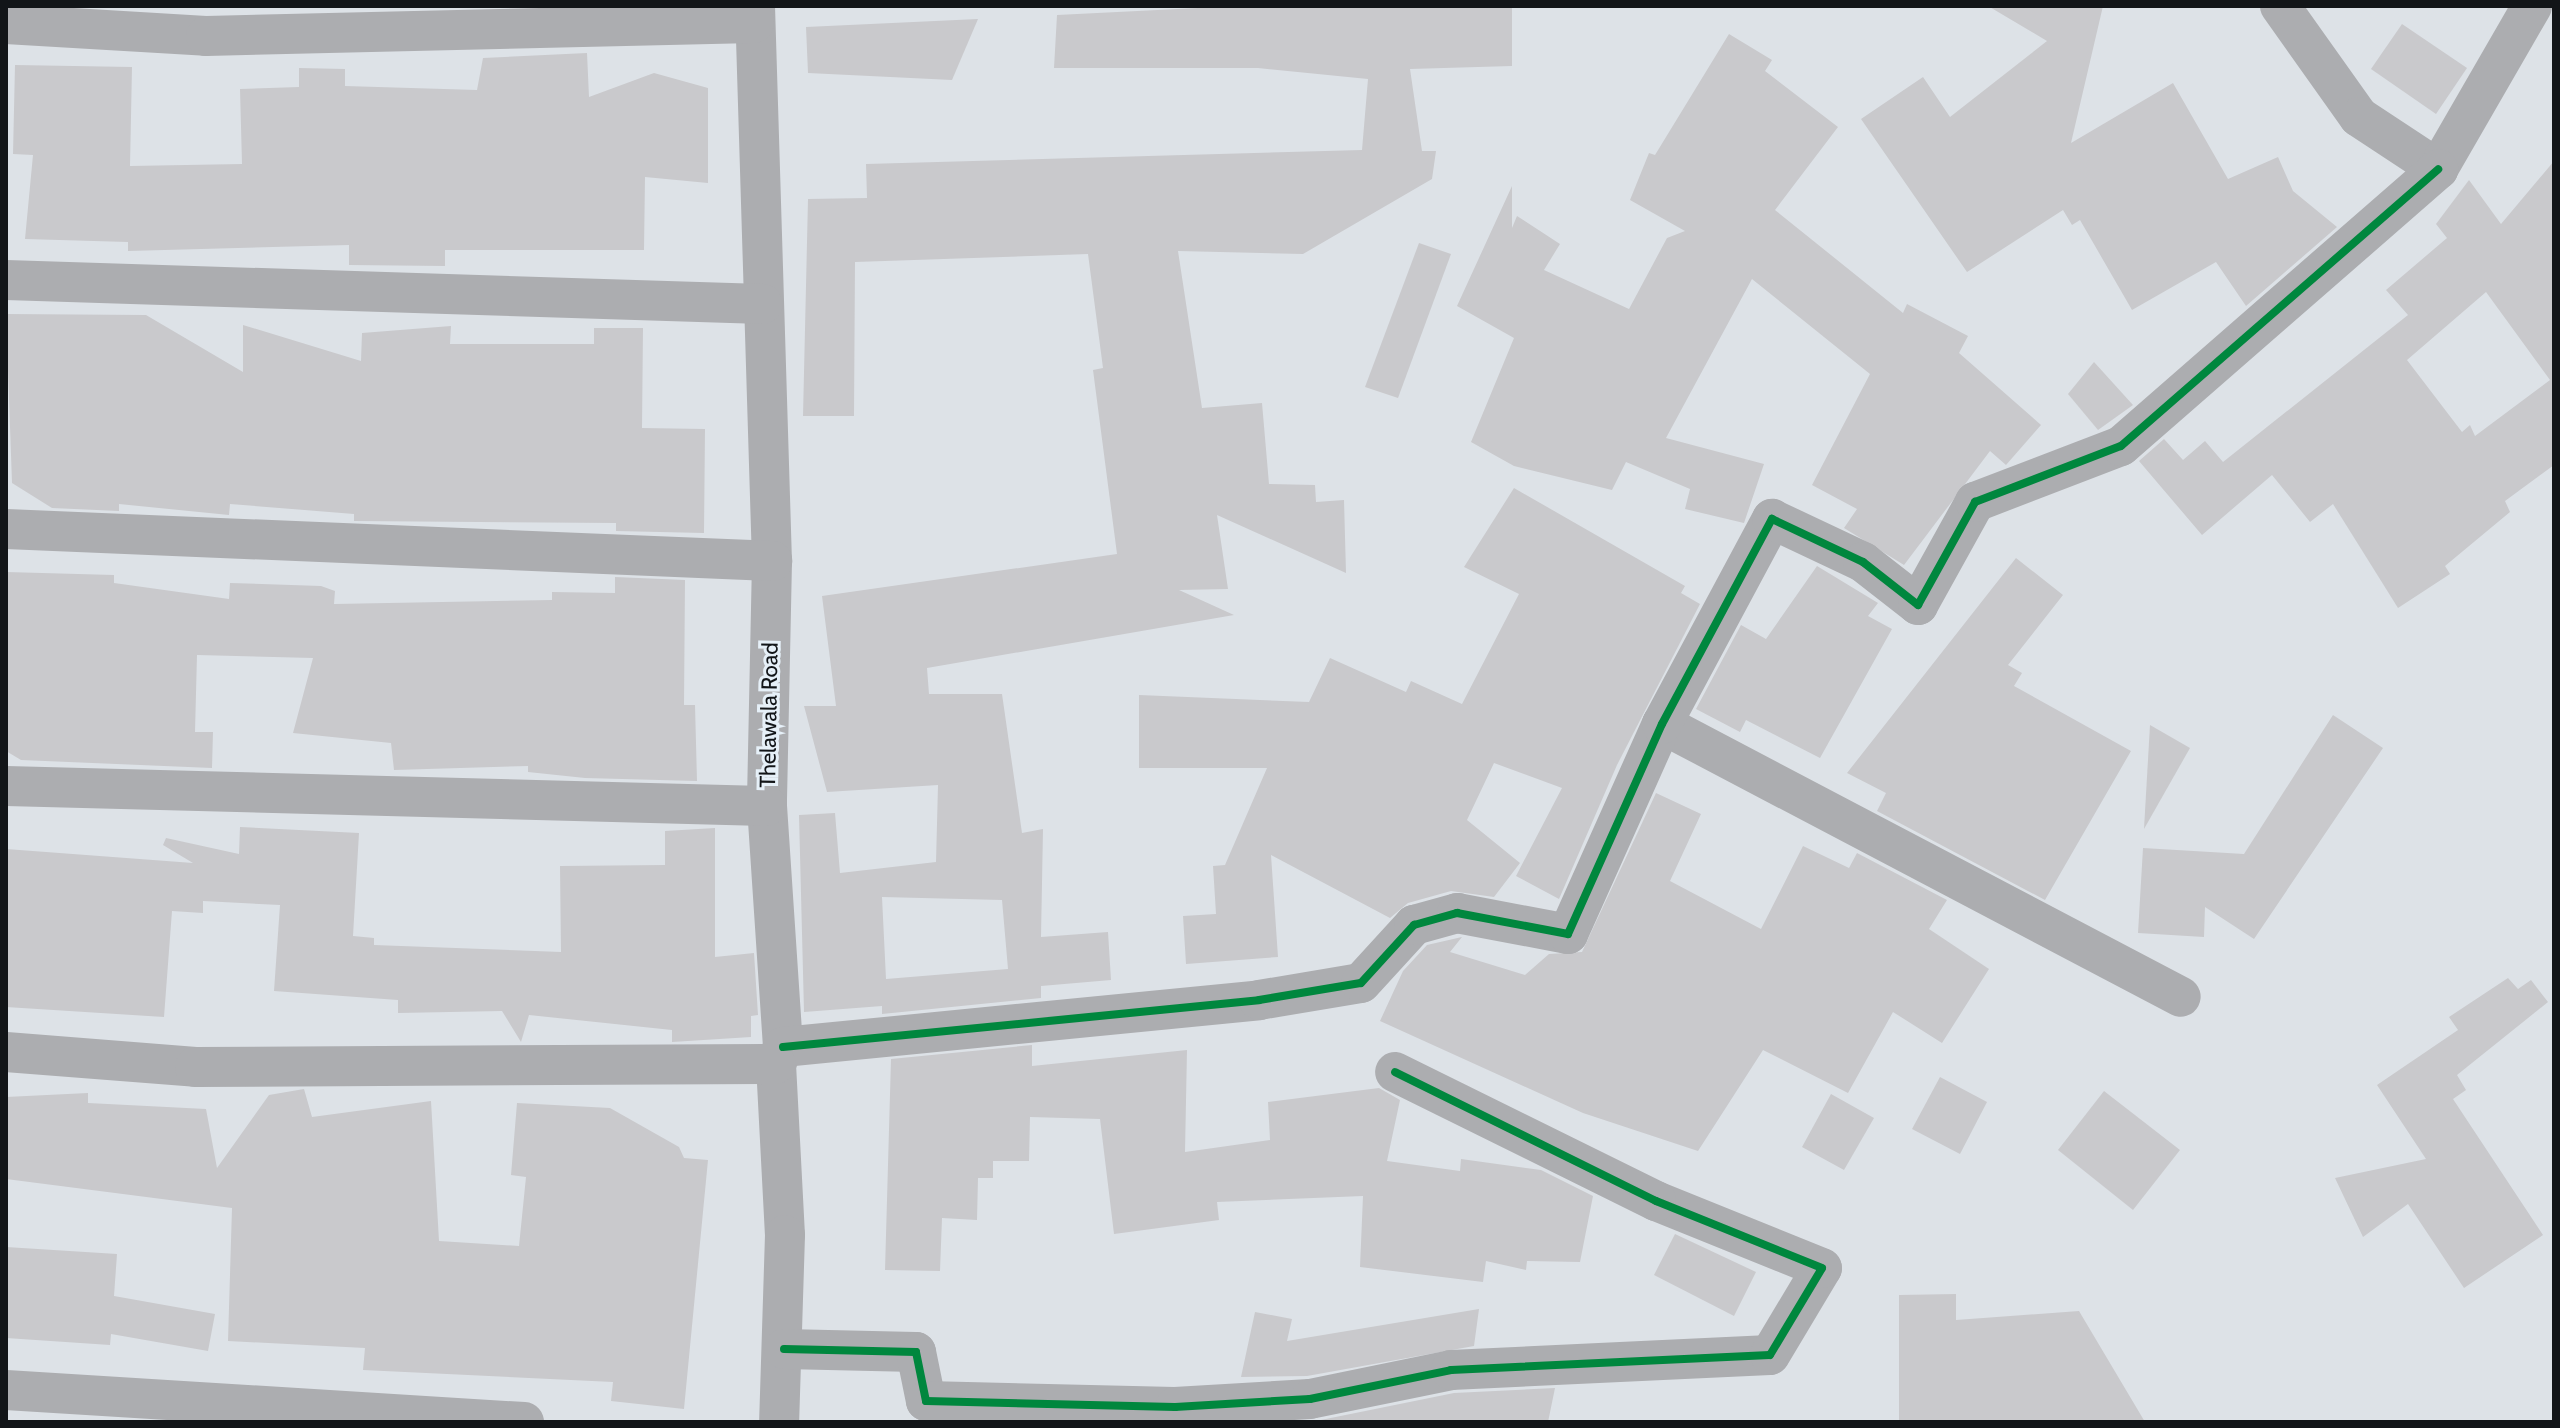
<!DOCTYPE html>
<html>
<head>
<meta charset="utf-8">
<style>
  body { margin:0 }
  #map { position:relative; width:2560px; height:1428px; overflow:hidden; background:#dde2e7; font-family:Cabin,sans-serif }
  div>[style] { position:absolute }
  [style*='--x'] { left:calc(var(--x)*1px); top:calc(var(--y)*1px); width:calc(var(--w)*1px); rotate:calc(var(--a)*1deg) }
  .building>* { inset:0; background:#c9c9cc }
  .minor>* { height:40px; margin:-20px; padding:0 20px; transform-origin:20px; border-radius:20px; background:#acadb0 }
  .cycleway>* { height:8px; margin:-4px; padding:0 4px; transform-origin:4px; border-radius:4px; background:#00873e }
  span { translate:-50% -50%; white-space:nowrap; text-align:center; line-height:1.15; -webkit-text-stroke:6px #e6f0f8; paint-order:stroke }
  .street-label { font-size:22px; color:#121518 }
  .frame { position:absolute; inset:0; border:8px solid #121518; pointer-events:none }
</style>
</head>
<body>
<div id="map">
  <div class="building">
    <i style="clip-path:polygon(evenodd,1238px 6px,1512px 8px,1512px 66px,1410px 69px,1422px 151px,1436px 151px,1432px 179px,1303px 254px,1178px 251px,1202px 408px,1262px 403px,1269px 484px,1315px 485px,1316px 502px,1344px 500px,1346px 573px,1217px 515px,1228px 589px,1179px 590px,1234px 615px,927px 668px,929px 694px,1002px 694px,1022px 833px,1043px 829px,1041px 937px,1108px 932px,1111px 980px,1041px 986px,1041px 998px,882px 1014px,882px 1006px,804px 1012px,799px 815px,835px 813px,840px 873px,936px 862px,938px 785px,827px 792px,804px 706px,836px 706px,822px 596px,1117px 554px,1093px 370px,1103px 368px,1088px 254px,855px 262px,854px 416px,803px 416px,808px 199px,867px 198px,866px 164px,1362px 150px,1368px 79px,1258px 68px,1054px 68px,1057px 15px,1238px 6px,882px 897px,1002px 900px,1008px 969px,886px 979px,882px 897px)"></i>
    <i style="clip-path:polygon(1988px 6px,2103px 6px,2071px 143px,2173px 83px,2228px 179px,2278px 157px,2293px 191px,2337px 227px,2246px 306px,2216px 262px,2132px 310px,2080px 220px,2072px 225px,2063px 210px,1967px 272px,1861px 119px,1923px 77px,1950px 117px,2047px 41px)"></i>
    <i style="clip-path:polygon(978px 19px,952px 80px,808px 73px,806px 27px)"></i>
    <i style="clip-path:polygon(2402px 24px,2467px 68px,2436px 114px,2371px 69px)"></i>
    <i style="clip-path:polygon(1729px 34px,1772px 60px,1765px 71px,1838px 127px,1775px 210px,1903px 313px,1907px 304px,1968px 336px,1959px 353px,2041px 425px,2006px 465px,1990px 451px,1904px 565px,1844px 528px,1857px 509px,1812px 485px,1870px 374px,1752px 279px,1666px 438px,1764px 464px,1744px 523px,1685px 509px,1690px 489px,1626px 462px,1612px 490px,1514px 466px,1471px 442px,1514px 338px,1457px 306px,1512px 186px,1512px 228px,1517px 216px,1560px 244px,1544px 270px,1629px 309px,1667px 238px,1685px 231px,1630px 200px,1649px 153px,1655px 155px)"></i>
    <i style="clip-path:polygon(587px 53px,589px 97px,654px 73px,708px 88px,708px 183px,645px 177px,644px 250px,445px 250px,445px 266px,349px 265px,349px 245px,128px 251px,128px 242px,25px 239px,33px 155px,13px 154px,15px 65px,132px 67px,130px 166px,242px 164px,240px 89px,299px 87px,299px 68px,345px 69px,345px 86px,477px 90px,483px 58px)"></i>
    <i style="clip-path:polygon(evenodd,2554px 161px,2554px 465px,2505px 501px,2510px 512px,2445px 566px,2450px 574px,2398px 608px,2333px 504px,2310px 522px,2272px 475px,2202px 535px,2139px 461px,2164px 439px,2183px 460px,2205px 441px,2223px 462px,2408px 315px,2386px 290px,2447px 238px,2436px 224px,2469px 180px,2501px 224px,2554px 161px,2486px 292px,2550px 380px,2475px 436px,2470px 425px,2462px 432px,2407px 360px,2486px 292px)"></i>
    <i style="clip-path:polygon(1419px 243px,1451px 254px,1398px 398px,1365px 387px)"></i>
    <i style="clip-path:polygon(6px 314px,146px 315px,243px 372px,243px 325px,361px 361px,362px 333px,451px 326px,450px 344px,594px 344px,594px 328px,643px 328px,642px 428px,705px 429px,704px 533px,616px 531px,616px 523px,354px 521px,354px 514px,230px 504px,229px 515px,119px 504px,119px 511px,52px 508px,12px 483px)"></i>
    <i style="clip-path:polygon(2094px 362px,2133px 405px,2098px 430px,2068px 394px)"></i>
    <i style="clip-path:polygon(1514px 488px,1685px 586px,1681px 593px,1700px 604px,1617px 765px,1559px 899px,1516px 876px,1562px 788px,1494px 763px,1467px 820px,1520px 863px,1494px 897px,1451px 891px,1408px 903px,1390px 918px,1271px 855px,1278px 957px,1186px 964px,1183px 916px,1216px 914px,1213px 866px,1225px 865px,1267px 768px,1139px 768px,1139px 695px,1309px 702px,1330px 658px,1406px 692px,1411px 681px,1462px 704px,1519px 594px,1464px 567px)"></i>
    <i style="clip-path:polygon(2016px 558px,2063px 595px,2008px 665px,2022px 673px,2014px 686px,2131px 751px,2045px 900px,1877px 811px,1886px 793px,1847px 773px)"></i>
    <i style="clip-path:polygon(1817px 566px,1878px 603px,1868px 616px,1892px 629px,1820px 758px,1746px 720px,1740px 732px,1696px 709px,1741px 625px,1766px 639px)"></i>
    <i style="clip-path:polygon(6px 572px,114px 575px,114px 583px,229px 599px,230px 583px,321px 586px,335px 591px,334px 604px,552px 600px,552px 592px,615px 593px,615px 577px,685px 580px,684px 705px,695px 705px,697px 781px,585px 778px,528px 772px,528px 766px,394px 770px,391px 743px,293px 733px,313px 658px,197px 655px,195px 732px,213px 732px,212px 768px,21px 760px,6px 751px)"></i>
    <i style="clip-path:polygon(2333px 715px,2383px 748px,2254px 939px,2205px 907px,2204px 937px,2138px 933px,2143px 848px,2244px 854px)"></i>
    <i style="clip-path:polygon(2150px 725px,2190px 748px,2144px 829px)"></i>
    <i style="clip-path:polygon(1656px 793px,1701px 814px,1670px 881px,1761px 929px,1803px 846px,1849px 868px,1857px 853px,1947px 900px,1929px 929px,1989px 969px,1942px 1043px,1893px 1012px,1848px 1093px,1763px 1050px,1698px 1151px,1583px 1113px,1380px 1021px,1403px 971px,1427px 945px,1462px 937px,1450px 952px,1525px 975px,1549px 954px,1582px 952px)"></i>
    <i style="clip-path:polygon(240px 827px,359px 833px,353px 936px,374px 938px,374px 945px,561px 952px,560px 866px,665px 865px,665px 831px,715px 828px,715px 957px,754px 953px,758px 1015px,751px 1016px,751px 1037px,672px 1042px,672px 1030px,529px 1015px,521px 1042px,502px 1011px,398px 1013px,398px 1000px,274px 991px,280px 905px,203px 901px,203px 913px,172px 911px,164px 1017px,6px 1007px,6px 849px,193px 863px,163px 845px,166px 838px,239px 854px)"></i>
    <i style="clip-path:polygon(2508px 978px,2518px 989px,2531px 980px,2548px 1002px,2457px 1075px,2466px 1090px,2453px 1099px,2543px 1235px,2464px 1288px,2408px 1204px,2363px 1237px,2335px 1178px,2426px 1159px,2377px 1085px,2458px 1030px,2449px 1017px)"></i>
    <i style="clip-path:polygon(1032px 1045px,1032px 1066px,1187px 1050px,1185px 1152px,1270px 1140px,1268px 1102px,1379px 1088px,1400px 1100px,1387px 1161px,1460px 1171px,1461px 1159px,1541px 1170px,1593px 1196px,1580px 1262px,1527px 1261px,1526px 1270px,1486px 1261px,1483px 1282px,1360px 1267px,1363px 1196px,1217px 1202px,1219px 1220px,1114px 1234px,1100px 1119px,1030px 1117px,1029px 1161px,993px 1161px,993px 1178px,978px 1178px,977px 1220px,942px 1218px,940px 1271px,885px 1270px,891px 1059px)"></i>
    <i style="clip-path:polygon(1940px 1077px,1987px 1102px,1960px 1154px,1912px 1129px)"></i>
    <i style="clip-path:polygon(304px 1089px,312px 1117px,431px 1101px,439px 1241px,519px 1246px,526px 1177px,511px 1175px,517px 1103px,610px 1108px,679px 1147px,684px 1158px,708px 1160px,684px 1409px,611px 1401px,613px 1382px,363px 1370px,365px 1348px,228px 1341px,232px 1208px,6px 1179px,6px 1097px,88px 1093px,88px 1103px,206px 1109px,217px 1168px,269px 1095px)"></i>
    <i style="clip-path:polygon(2104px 1091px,2180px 1150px,2133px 1210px,2058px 1150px)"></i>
    <i style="clip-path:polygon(1831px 1094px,1874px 1118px,1844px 1170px,1802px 1147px)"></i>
    <i style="clip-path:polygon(1675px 1234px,1756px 1272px,1734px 1316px,1654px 1275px)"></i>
    <i style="clip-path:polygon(6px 1247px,117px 1254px,114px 1296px,215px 1314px,208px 1351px,111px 1334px,110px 1345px,6px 1338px)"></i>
    <i style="clip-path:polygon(1956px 1294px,1956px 1320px,2079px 1311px,2145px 1422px,1899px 1422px,1899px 1295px)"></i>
    <i style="clip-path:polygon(1479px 1309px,1474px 1346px,1307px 1376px,1241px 1377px,1255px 1312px,1292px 1319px,1287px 1341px)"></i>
    <i style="clip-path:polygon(1555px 1388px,1548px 1422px,1311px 1422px,1454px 1393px)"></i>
  </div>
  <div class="minor">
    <i style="--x:755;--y:6;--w:555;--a:88.25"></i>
    <i style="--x:772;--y:561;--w:245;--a:91.2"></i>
    <i style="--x:767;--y:806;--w:242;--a:86.2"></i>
    <i style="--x:783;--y:1047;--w:18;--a:112"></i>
    <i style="--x:776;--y:1064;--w:171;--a:87"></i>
    <i style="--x:785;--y:1235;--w:187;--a:91.8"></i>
    <i style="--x:2280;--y:6;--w:136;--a:54.6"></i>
    <i style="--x:2359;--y:117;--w:95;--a:33.4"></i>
    <i style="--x:2438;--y:169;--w:188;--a:-60"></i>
    <i style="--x:6;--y:24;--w:200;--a:3.4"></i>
    <i style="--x:206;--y:36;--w:548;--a:-1.36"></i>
    <i style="--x:6;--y:280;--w:757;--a:1.82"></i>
    <i style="--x:6;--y:529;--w:767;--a:2.39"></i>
    <i style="--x:1662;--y:724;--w:586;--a:27.74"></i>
    <i style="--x:6;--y:786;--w:761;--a:1.51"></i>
    <i style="--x:783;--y:1047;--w:478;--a:-5.6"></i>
    <i style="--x:1259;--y:1000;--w:103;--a:-9.5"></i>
    <i style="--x:1361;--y:983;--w:79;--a:-47.6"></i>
    <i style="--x:1414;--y:925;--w:45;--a:-15.6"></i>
    <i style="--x:1457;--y:913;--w:113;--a:10.7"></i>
    <i style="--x:1568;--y:934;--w:230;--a:-65.9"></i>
    <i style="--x:1662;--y:724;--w:233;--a:-61.8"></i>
    <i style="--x:1772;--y:519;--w:101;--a:25.3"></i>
    <i style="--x:1863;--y:562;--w:70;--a:38"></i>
    <i style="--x:1918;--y:605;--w:118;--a:-61"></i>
    <i style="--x:1975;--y:502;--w:156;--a:-21"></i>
    <i style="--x:2121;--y:446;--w:421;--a:-41.1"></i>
    <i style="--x:6;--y:1052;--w:190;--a:4.5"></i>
    <i style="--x:195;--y:1067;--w:581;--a:-0.3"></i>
    <i style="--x:784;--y:1349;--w:132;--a:1.3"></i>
    <i style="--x:916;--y:1352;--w:50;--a:78.5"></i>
    <i style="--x:926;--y:1401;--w:249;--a:1.4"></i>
    <i style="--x:1175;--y:1407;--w:135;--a:-3.4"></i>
    <i style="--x:1310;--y:1399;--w:144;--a:-11.6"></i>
    <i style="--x:1451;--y:1370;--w:319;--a:-2.7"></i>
    <i style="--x:1770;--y:1355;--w:101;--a:-59.1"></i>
    <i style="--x:1822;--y:1268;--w:179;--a:-158"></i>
    <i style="--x:1656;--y:1201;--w:291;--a:-153.7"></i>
    <i style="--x:6;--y:1390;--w:519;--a:3.54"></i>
  </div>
  <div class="cycleway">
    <i style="--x:783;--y:1047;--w:478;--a:-5.6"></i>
    <i style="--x:1259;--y:1000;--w:103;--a:-9.5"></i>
    <i style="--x:1361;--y:983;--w:79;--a:-47.6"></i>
    <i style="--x:1414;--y:925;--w:45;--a:-15.6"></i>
    <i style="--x:1457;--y:913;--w:113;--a:10.7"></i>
    <i style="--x:1568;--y:934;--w:230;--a:-65.9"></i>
    <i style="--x:1662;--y:724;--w:233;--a:-61.8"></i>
    <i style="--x:1772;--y:519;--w:101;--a:25.3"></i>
    <i style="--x:1863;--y:562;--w:70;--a:38"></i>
    <i style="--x:1918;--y:605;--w:118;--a:-61"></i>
    <i style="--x:1975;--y:502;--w:156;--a:-21"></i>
    <i style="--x:2121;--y:446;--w:421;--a:-41.1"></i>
    <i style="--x:784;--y:1349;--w:132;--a:1.3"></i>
    <i style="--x:916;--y:1352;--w:50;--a:78.5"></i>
    <i style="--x:926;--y:1401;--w:249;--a:1.4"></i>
    <i style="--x:1175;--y:1407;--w:135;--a:-3.4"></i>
    <i style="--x:1310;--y:1399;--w:144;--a:-11.6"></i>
    <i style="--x:1451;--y:1370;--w:319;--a:-2.7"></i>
    <i style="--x:1770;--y:1355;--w:101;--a:-59.1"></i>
    <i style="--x:1822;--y:1268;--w:179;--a:-158"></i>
    <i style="--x:1656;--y:1201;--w:291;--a:-153.7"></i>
  </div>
  <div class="street-label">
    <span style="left:769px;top:715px;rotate:-89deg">Thelawala Road</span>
  </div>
  <div class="frame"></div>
</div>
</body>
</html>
